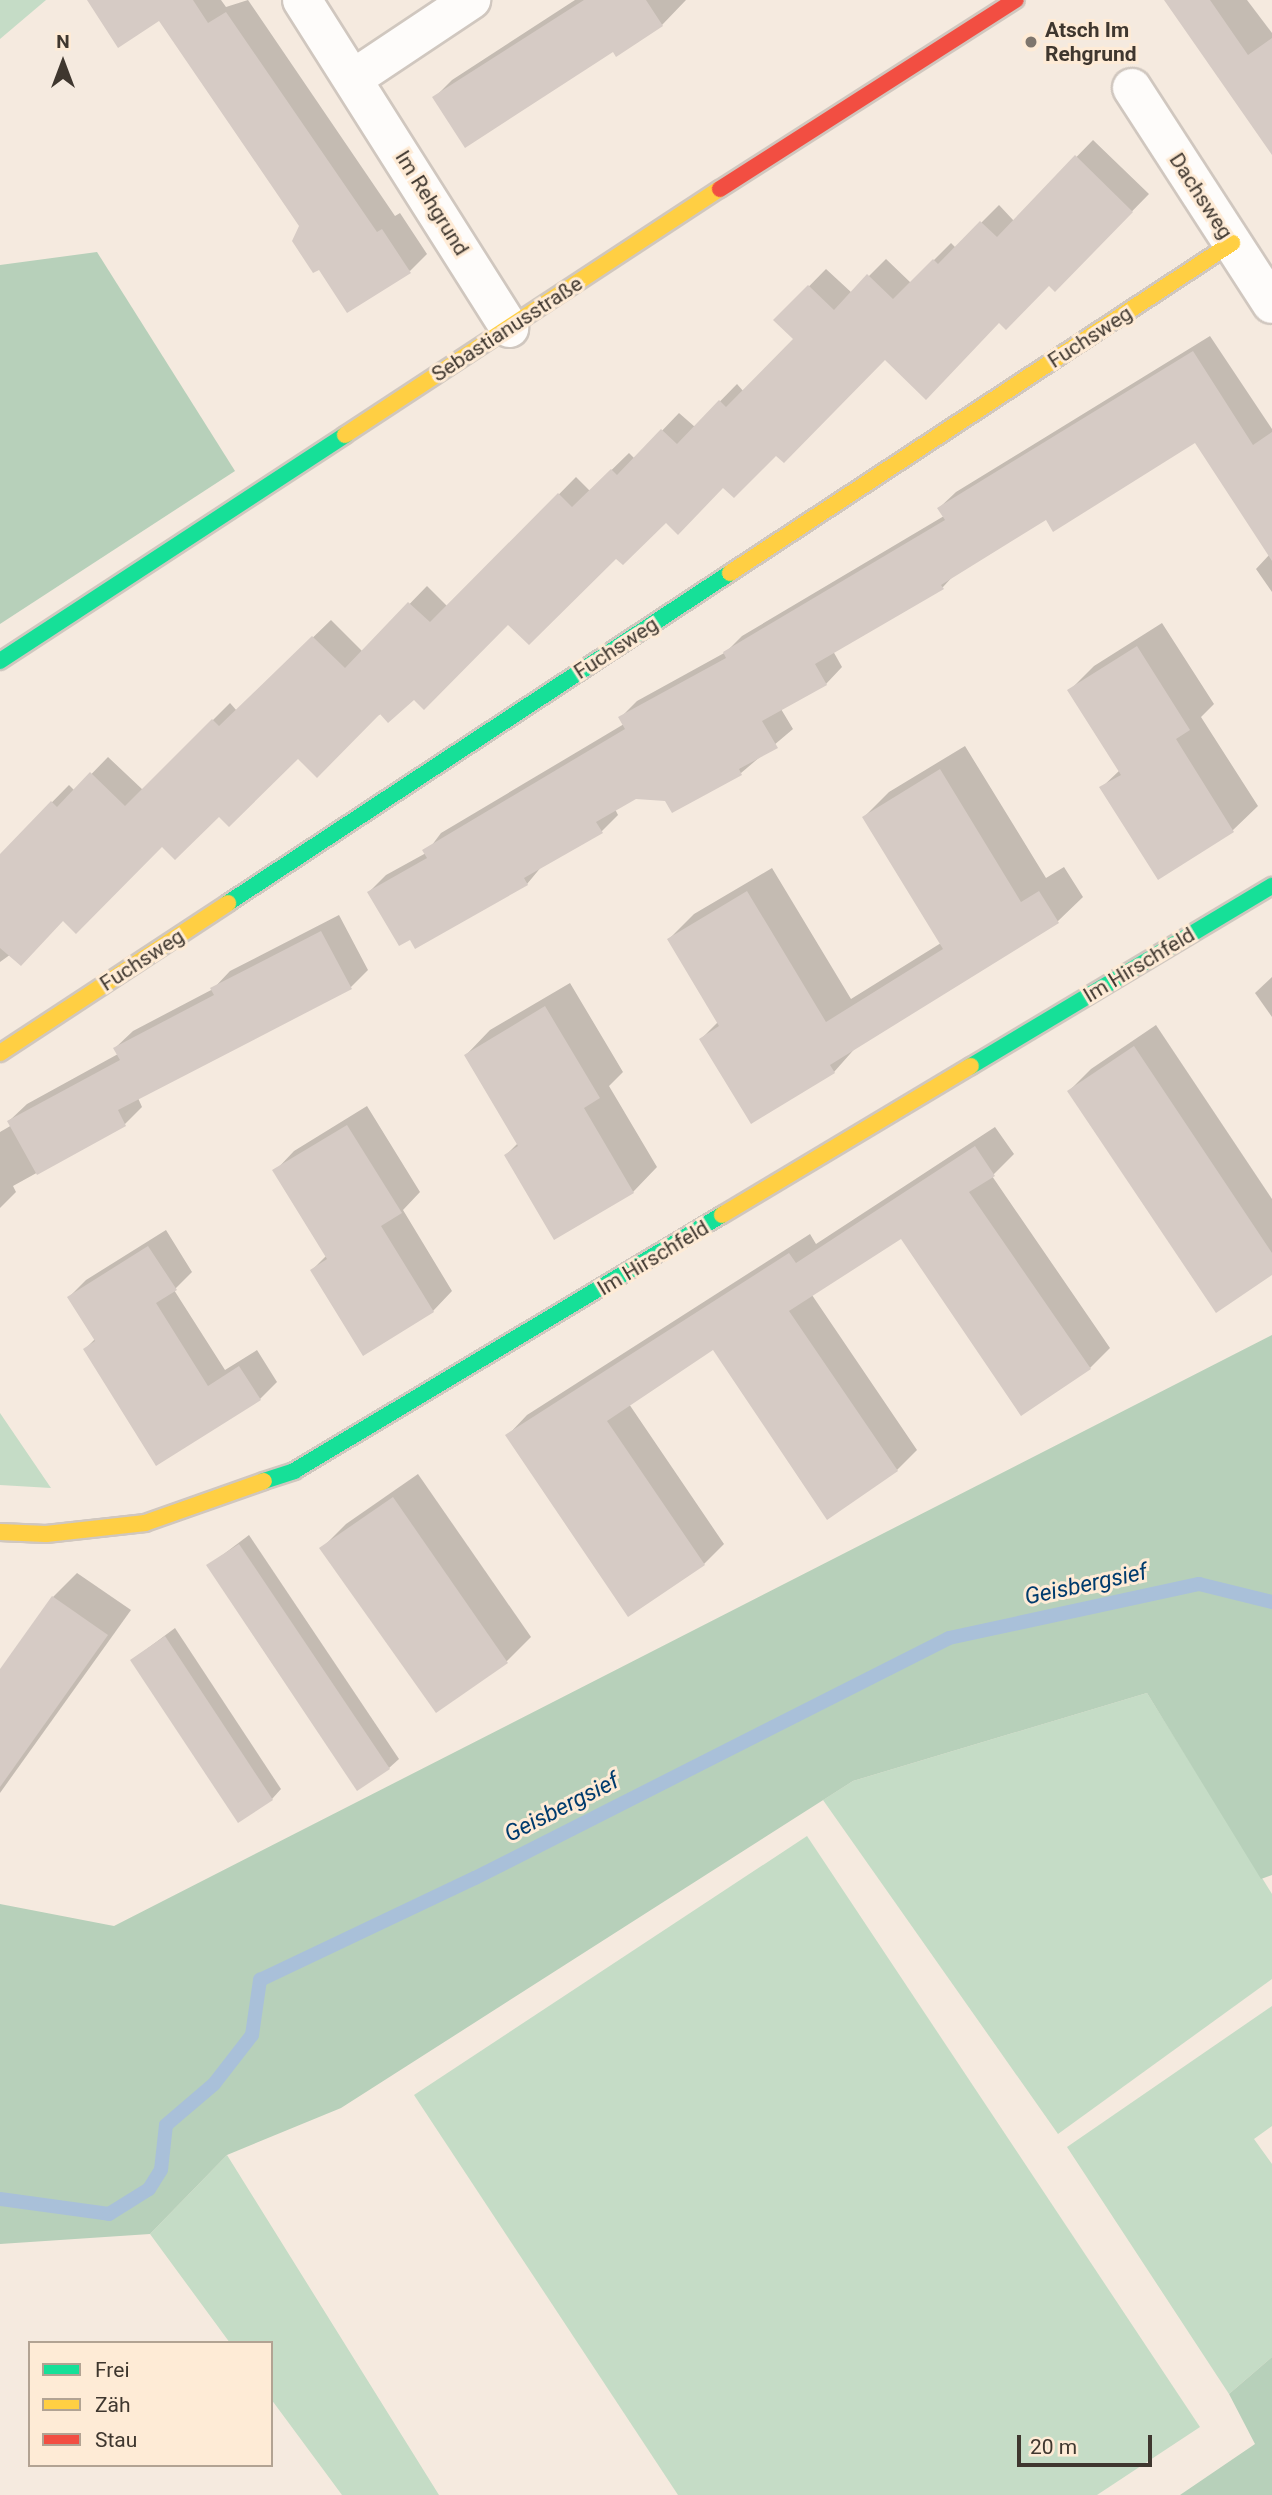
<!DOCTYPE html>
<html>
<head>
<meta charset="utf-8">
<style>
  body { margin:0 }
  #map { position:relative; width:1272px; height:2495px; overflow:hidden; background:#f5eadf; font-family:Roboto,sans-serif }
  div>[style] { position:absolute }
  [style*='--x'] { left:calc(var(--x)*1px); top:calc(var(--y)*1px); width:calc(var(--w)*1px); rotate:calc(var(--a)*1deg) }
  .green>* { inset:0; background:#c5dcc6 }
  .forest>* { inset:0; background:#b7d0ba }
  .shadow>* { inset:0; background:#0003 }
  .stream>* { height:14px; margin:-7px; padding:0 7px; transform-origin:7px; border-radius:7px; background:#a9c0d9 }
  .building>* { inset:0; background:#d6cbc5 }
  .roads { filter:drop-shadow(2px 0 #d0c7bf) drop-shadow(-2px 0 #d0c7bf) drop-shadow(0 2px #d0c7bf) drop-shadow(0 -2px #d0c7bf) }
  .street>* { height:38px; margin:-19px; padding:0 19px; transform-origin:19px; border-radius:19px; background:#fefcfa }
  .fast>* { height:16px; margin:-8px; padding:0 8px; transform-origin:8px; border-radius:8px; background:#16e098 }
  .slow>* { height:16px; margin:-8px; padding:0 8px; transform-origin:8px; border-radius:8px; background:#ffcf43 }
  .jam>* { height:16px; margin:-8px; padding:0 8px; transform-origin:8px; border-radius:8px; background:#f24e42 }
  .dots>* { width:19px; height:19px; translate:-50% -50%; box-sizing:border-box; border:4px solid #feebd6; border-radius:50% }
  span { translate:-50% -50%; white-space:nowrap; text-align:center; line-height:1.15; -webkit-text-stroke:6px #feebd6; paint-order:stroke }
  .poi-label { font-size:21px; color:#3f372f; font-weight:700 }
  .left { translate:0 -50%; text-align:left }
  .street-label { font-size:21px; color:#3f372f }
  .water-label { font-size:23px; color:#003b6d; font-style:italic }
  .legend { position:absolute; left:28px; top:2341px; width:245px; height:126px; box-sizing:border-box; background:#feebd6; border:2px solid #b2a393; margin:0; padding:9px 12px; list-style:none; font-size:21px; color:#3f372f }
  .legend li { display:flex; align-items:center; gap:14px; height:35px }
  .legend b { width:35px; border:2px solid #b2a393 }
  .north { position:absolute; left:28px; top:28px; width:70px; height:70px; -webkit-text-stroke:5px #feebd6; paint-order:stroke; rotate:0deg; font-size:19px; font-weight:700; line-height:28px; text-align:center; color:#3f372f }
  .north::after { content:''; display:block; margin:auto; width:24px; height:32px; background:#3f372f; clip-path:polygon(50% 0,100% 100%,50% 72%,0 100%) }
  .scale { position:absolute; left:1017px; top:2435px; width:135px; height:32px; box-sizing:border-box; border:4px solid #3f372f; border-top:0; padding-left:9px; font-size:21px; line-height:24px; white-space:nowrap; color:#3f372f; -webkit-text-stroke:5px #feebd6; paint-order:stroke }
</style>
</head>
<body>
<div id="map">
  <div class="green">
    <i style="clip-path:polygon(0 0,46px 0,0 39px)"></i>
    <i style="clip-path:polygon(0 1413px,51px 1488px,0 1485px)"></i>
    <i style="clip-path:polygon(1147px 1693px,1272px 1894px,1272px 1979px,1058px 2134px,823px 1800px,853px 1781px)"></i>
    <i style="clip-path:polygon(807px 1836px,1200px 2427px,1097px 2495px,678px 2495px,414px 2095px)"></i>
    <i style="clip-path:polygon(1272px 2006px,1272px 2126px,1254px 2139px,1272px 2164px,1272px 2357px,1229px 2394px,1067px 2147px)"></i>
    <i style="clip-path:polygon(227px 2155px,439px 2495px,342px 2495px,271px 2399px,271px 2343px,230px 2343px,150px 2234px)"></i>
  </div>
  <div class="forest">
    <i style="clip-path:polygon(97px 252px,235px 471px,0 624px,0 265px)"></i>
    <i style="clip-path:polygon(1272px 1335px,1272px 1875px,1261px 1879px,1147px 1693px,853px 1781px,341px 2108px,227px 2155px,150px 2234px,0 2244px,0 1904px,114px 1926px)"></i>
    <i style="clip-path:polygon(1272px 2357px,1272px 2495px,1180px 2495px,1255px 2444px,1229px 2394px)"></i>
  </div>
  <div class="shadow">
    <i style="clip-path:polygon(89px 0,221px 0,226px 7px,248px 0,395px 216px,400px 213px,427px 254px,410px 271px,301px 226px,160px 19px)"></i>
    <i style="clip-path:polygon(575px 0,686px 0,662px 25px,617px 54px,613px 50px,434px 98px,452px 80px)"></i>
    <i style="clip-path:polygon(1184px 0,1247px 0,1272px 33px,1272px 152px)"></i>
    <i style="clip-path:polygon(1093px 140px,1149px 194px,1055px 290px,1049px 284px,999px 321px,885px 358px,776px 453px,508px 622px,414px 697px,298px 756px,220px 814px,162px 845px,0 962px,0 855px,69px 785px,75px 791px,108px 757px,143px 790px,230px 703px,237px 711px,331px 620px,363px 652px,427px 586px,448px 607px,576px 477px,590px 491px,629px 453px,635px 459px,679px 413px,695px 427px,737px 384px,744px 392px,795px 339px,776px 320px,826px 269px,852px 293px,886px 259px,911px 283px,951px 243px,956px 248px,999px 205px,1014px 221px)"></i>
    <i style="clip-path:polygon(1210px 336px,1272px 429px,1272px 592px,1256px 569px,1270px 554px,1195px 441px,1046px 518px,956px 573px,943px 587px,833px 651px,842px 667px,826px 684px,781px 709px,793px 729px,741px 773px,666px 799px,636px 797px,615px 809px,618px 815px,601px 832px,542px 866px,527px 884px,411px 938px,369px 892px,386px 875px,426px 853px,441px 833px,624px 724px,620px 718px,637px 701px,726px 652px,742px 636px,944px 516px,939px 508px,956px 492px)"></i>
    <i style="clip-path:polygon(1162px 623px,1214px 704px,1201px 717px,1258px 806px,1233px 830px,1158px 878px,1101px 788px,1120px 770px,1069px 691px,1094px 666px)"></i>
    <i style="clip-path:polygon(965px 746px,1046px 878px,1064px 867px,1083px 897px,1058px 921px,858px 1045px,834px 1072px,701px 1039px,718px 1022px,669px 939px,694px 914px,772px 868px,851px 999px,941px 943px,864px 817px,889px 792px)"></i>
    <i style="clip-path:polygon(339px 915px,368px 970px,351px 987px,138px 1098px,142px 1107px,125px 1124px,13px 1186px,16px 1192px,0 1208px,0 1132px,12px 1125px,9px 1121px,27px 1104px,118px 1054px,115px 1048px,133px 1031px,213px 989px,230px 971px)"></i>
    <i style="clip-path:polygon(1272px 977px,1272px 1017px,1255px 993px)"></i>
    <i style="clip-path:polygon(570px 983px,623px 1072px,609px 1086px,657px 1167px,633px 1192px,506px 1155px,518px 1143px,466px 1055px,490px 1030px)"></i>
    <i style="clip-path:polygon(1156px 1025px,1272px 1199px,1272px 1273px,1069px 1091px,1091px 1069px)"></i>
    <i style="clip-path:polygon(367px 1106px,420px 1192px,403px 1210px,452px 1291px,433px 1311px,312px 1270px,327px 1255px,275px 1171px,294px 1151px)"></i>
    <i style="clip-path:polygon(995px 1127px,1014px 1154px,992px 1176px,1110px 1348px,1090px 1368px,901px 1237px,812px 1295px,917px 1450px,897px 1470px,713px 1348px,629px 1404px,724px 1544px,704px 1564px,507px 1436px,527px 1415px,810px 1234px,816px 1244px)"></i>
    <i style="clip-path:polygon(166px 1230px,192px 1272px,174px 1290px,225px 1370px,257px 1350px,277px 1382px,260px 1399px,157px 1464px,85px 1349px,95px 1339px,69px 1297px,86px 1280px)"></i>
    <i style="clip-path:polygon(418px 1474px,531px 1637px,507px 1661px,436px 1711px,322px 1548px,346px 1524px)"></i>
    <i style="clip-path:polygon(249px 1535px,399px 1759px,389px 1768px,208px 1566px)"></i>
    <i style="clip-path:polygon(77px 1573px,131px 1610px,0 1793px,0 1672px,53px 1597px)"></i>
    <i style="clip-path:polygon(175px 1628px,281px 1789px,272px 1799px,132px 1660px)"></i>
  </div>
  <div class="stream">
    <i style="--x:0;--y:2199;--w:110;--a:7.8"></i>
    <i style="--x:109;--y:2214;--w:47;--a:-32"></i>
    <i style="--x:149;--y:2189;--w:22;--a:-58"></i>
    <i style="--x:161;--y:2170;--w:45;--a:-83.7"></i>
    <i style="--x:166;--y:2125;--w:63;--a:-40.5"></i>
    <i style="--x:214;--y:2084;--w:62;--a:-52.2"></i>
    <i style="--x:252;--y:2035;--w:56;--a:-81.7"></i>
    <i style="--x:260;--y:1980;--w:238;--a:-25.4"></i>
    <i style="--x:475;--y:1878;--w:531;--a:-26.85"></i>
    <i style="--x:949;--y:1638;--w:256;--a:-12.2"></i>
    <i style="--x:1199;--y:1584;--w:75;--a:13.9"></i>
  </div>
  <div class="building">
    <i style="clip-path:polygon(87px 0,193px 0,208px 23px,226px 12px,377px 232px,382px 229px,411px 273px,347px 313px,319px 270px,313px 273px,292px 241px,299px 226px,159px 21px,118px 48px)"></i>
    <i style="clip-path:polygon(584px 0,646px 0,663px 26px,616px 57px,613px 52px,465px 148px,432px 97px)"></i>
    <i style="clip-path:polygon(1164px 0,1210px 0,1248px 55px,1272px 38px,1272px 155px)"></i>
    <i style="clip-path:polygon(1075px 155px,1133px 212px,1055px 292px,1049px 286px,1006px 330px,999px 323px,926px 400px,885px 360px,784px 463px,776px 456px,734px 498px,723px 488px,678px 535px,666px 523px,623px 565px,616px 559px,529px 645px,508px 625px,424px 710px,414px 700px,388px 723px,380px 714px,317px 778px,298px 759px,229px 827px,219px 817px,175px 860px,162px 847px,76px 934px,63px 921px,21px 966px,0 948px,0 854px,51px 801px,57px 807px,90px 772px,125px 806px,212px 719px,219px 726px,312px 636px,345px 668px,408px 602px,430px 622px,558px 493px,572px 507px,611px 469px,617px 475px,661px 429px,677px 444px,719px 400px,726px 407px,793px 339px,773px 320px,808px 285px,834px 310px,867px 274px,893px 299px,933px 259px,938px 264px,980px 221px,997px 237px)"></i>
    <i style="clip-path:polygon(1193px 351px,1253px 445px,1272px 432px,1272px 561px,1195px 443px,1053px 532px,1046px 520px,941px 585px,944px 589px,815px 664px,827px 685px,762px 721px,778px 748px,739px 769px,742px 775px,672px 813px,665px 801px,636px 799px,596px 822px,603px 833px,524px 878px,528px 885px,415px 949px,410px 940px,399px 946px,367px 892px,427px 858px,422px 850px,625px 729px,618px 717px,726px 658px,723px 652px,945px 520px,937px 508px)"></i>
    <i style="clip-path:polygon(1137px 646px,1190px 730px,1176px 739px,1234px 832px,1158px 880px,1099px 787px,1121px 775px,1067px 690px)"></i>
    <i style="clip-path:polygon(940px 769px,1021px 902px,1039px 891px,1059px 923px,830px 1065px,835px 1073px,751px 1124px,699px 1039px,719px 1026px,667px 939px,747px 891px,826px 1022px,943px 949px,862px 817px)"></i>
    <i style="clip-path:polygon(321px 931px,352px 989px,118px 1110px,126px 1126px,37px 1175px,7px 1121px,120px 1060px,113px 1048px,214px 995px,210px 988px)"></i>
    <i style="clip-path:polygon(545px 1006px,600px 1098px,584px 1108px,634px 1193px,554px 1240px,504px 1155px,518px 1146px,464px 1055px)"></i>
    <i style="clip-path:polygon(1134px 1046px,1272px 1253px,1272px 1275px,1216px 1313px,1067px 1091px)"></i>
    <i style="clip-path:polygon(347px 1125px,402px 1213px,381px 1226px,434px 1312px,363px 1356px,310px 1270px,327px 1259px,272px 1170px)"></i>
    <i style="clip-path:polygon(975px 1146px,995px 1176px,969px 1192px,1091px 1369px,1021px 1416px,901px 1239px,789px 1311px,898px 1471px,827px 1520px,713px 1350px,607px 1421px,705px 1565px,628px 1617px,505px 1435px,789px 1253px,796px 1263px)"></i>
    <i style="clip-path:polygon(148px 1246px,177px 1290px,156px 1303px,208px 1386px,239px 1366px,261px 1400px,156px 1466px,83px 1349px,95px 1341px,67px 1297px)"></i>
    <i style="clip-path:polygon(393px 1497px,508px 1663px,436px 1713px,319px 1548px)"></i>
    <i style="clip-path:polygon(239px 1544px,390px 1769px,357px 1791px,206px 1565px)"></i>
    <i style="clip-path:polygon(52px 1596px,108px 1635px,0 1787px,0 1669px)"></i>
    <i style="clip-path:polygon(165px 1636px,273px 1800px,238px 1823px,130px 1660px)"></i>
  </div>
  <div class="roads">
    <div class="street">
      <i style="--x:302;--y:0;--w:388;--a:57.7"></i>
      <i style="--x:354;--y:78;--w:141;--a:-33.7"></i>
      <i style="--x:1132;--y:88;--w:257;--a:57.1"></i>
    </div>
    <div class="fast">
      <i style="--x:0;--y:661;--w:412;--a:-33.2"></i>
      <i style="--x:228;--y:903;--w:601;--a:-33.32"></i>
      <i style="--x:971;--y:1066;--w:351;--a:-30.9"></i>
      <i style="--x:264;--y:1481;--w:32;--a:-18"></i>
      <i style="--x:294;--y:1471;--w:499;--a:-30.9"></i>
    </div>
    <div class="slow">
      <i style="--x:345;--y:435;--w:448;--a:-33.3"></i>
      <i style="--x:730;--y:573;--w:601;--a:-33.32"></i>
      <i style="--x:0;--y:1053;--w:273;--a:-33.3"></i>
      <i style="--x:722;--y:1215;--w:290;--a:-30.9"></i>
      <i style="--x:0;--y:1532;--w:46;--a:2.5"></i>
      <i style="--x:46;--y:1534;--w:100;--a:-6.3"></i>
      <i style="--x:145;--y:1523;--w:126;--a:-19.4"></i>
    </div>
    <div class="jam">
      <i style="--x:720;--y:189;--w:351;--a:-32.6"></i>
    </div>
  </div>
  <div class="dots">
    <i style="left:1031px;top:42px;background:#7f766d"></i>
  </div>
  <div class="poi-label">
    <span class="left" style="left:1045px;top:42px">Atsch Im<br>Rehgrund</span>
  </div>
  <div class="street-label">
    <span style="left:1201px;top:196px;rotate:57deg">Dachsweg</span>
    <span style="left:432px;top:203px;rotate:58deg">Im Rehgrund</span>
    <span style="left:507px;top:329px;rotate:-33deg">Sebastianusstraße</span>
    <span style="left:1090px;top:337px;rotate:-33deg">Fuchsweg</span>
    <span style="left:616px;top:648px;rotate:-33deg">Fuchsweg</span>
    <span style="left:142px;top:960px;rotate:-33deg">Fuchsweg</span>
    <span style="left:1139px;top:965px;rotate:-31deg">Im Hirschfeld</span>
    <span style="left:653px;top:1258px;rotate:-31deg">Im Hirschfeld</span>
  </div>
  <div class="water-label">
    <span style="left:1086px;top:1585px;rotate:-12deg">Geisbergsief</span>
    <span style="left:562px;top:1808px;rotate:-27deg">Geisbergsief</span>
  </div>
  <ul class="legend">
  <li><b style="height:9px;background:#16e098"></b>Frei</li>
  <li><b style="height:9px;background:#ffcf43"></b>Zäh</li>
  <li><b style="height:9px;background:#f24e42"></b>Stau</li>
  </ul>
  <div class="north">N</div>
  <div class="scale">20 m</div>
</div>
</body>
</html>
